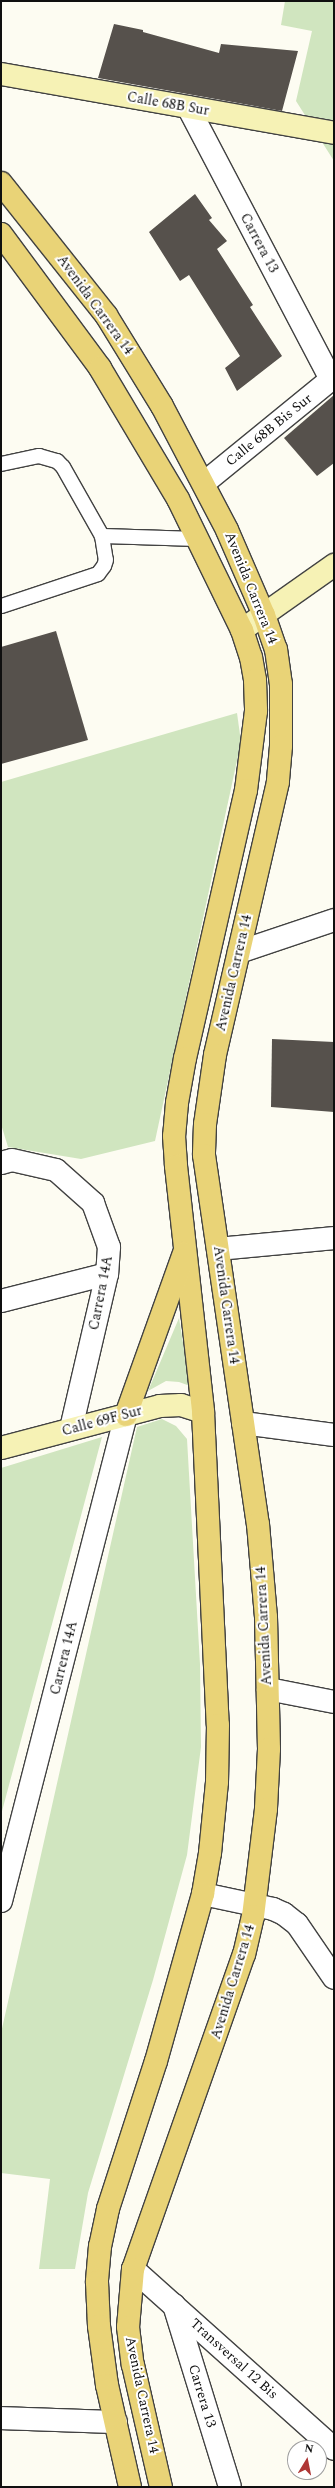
<!DOCTYPE html>
<html>
<head>
<meta charset="utf-8">
<style>
  body { margin:0 }
  #map { position:relative; width:335px; height:2488px; overflow:hidden; background:#fdfcf2; font-family:Spectral,serif }
  div>[style] { position:absolute }
  [style*='--x'] { left:calc(var(--x)*1px); top:calc(var(--y)*1px); width:calc(var(--w)*1px); rotate:calc(var(--a)*1deg) }
  .green>* { inset:0; background:#d0e5bf }
  .building>* { inset:0; background:#56514c }
  .roads { filter:drop-shadow(1px 0 #424242) drop-shadow(-1px 0 #424242) drop-shadow(0 1px #424242) drop-shadow(0 -1px #424242) }
  .lane>* { height:14px; margin:-7px; padding:0 7px; transform-origin:7px; border-radius:7px; background:#fff }
  .street>* { height:22px; margin:-11px; padding:0 11px; transform-origin:11px; border-radius:11px; background:#fff }
  .secondary>* { height:22px; margin:-11px; padding:0 11px; transform-origin:11px; border-radius:11px; background:#f6f2b5 }
  .primary>* { height:22px; margin:-11px; padding:0 11px; transform-origin:11px; border-radius:11px; background:#e9d377 }
  span { translate:-50% -50%; white-space:nowrap; text-align:center; line-height:1.15; -webkit-text-stroke:4px #fff; paint-order:stroke }
  .street-label { font-size:14px; color:#0f0f0f }
  .frame { position:absolute; inset:0; border:2px solid #0f0f0f; pointer-events:none }
  .north { position:absolute; left:287px; top:2440px; width:40px; height:40px; box-sizing:border-box; background:#fff; border:1px solid #9f9f9f; border-radius:50%; rotate:10deg; font-size:11px; font-weight:700; line-height:16px; text-align:center; color:#0f0f0f }
  .north::after { content:''; display:block; margin:auto; width:14px; height:18px; background:#af3736; clip-path:polygon(50% 0,100% 100%,50% 72%,0 100%) }
</style>
</head>
<body>
<div id="map">
  <div class="green">
    <i style="clip-path:polygon(285px 1px,334px 1px,334px 161px,296px 101px,312px 31px,281px 25px)"></i>
    <i style="clip-path:polygon(237px 713px,241px 742px,155px 1141px,81px 1159px,8px 1147px,1px 1124px,1px 782px)"></i>
    <i style="clip-path:polygon(179px 1318px,190px 1386px,179px 1382px,166px 1381px,148px 1391px)"></i>
    <i style="clip-path:polygon(162px 1419px,176px 1426px,187px 1439px,200px 1664px,201px 1747px,187px 1855px,153px 1980px,88px 2193px,75px 2269px,39px 2269px,50px 2179px,1px 2173px,1px 2033px,137px 1427px)"></i>
    <i style="clip-path:polygon(102px 1437px,1px 1815px,1px 1816px,1px 1468px)"></i>
  </div>
  <div class="building">
    <i style="clip-path:polygon(114px 24px,143px 30px,143px 32px,219px 53px,221px 44px,298px 51px,282px 111px,98px 78px)"></i>
    <i style="clip-path:polygon(195px 194px,212px 218px,209px 220px,227px 241px,217px 249px,253px 305px,250px 307px,282px 356px,237px 391px,225px 368px,240px 356px,189px 275px,180px 281px,149px 232px)"></i>
    <i style="clip-path:polygon(334px 395px,334px 463px,317px 476px,284px 438px)"></i>
    <i style="clip-path:polygon(56px 631px,88px 740px,1px 764px,1px 647px)"></i>
    <i style="clip-path:polygon(272px 1039px,334px 1042px,334px 1112px,271px 1107px)"></i>
  </div>
  <div class="roads">
    <div class="lane">
      <i style="--x:1;--y:464;--w:39;--a:-12"></i>
      <i style="--x:39;--y:456;--w:19;--a:16"></i>
      <i style="--x:57;--y:461;--w:8;--a:45"></i>
      <i style="--x:63;--y:467;--w:79;--a:60.5"></i>
      <i style="--x:102;--y:536;--w:24;--a:81"></i>
      <i style="--x:106;--y:560;--w:6;--a:108"></i>
      <i style="--x:104;--y:566;--w:10;--a:127"></i>
      <i style="--x:98;--y:574;--w:102;--a:161.7"></i>
      <i style="--x:102;--y:536;--w:96;--a:1.8"></i>
    </div>
    <div class="street">
      <i style="--x:188;--y:107;--w:307;--a:62.3"></i>
      <i style="--x:204;--y:483;--w:168;--a:-39.2"></i>
      <i style="--x:239;--y:952;--w:100;--a:-18.6"></i>
      <i style="--x:1;--y:1163;--w:11;--a:-15"></i>
      <i style="--x:12;--y:1160;--w:45;--a:12.8"></i>
      <i style="--x:56;--y:1170;--w:50;--a:41.7"></i>
      <i style="--x:93;--y:1203;--w:47;--a:70"></i>
      <i style="--x:109;--y:1247;--w:27;--a:94"></i>
      <i style="--x:107;--y:1274;--w:159;--a:103.1"></i>
      <i style="--x:218;--y:1249;--w:117;--a:-5.4"></i>
      <i style="--x:1;--y:1301;--w:109;--a:-14.3"></i>
      <i style="--x:243;--y:1423;--w:92;--a:7.5"></i>
      <i style="--x:268;--y:1689;--w:67;--a:11.1"></i>
      <i style="--x:203;--y:1894;--w:72;--a:12.1"></i>
      <i style="--x:273;--y:1909;--w:12;--a:24"></i>
      <i style="--x:284;--y:1914;--w:16;--a:38"></i>
      <i style="--x:297;--y:1924;--w:65;--a:55.6"></i>
      <i style="--x:1;--y:1901;--w:502;--a:-75.58"></i>
      <i style="--x:133;--y:2269;--w:270;--a:41.8"></i>
      <i style="--x:174;--y:2305;--w:190;--a:72.9"></i>
      <i style="--x:1;--y:2418;--w:115;--a:2"></i>
    </div>
    <div class="secondary">
      <i style="--x:1;--y:74;--w:338;--a:10"></i>
      <i style="--x:242;--y:630;--w:113;--a:-35.2"></i>
      <i style="--x:1;--y:1448;--w:164;--a:-14.8"></i>
      <i style="--x:160;--y:1406;--w:21;--a:-3"></i>
      <i style="--x:181;--y:1405;--w:23;--a:18"></i>
    </div>
    <div class="primary">
      <i style="--x:1;--y:183;--w:169;--a:51.5"></i>
      <i style="--x:106;--y:315;--w:107;--a:58.4"></i>
      <i style="--x:162;--y:406;--w:140;--a:62.3"></i>
      <i style="--x:227;--y:530;--w:93;--a:66.5"></i>
      <i style="--x:264;--y:615;--w:36;--a:71"></i>
      <i style="--x:276;--y:649;--w:35;--a:82"></i>
      <i style="--x:281;--y:684;--w:62;--a:90"></i>
      <i style="--x:281;--y:746;--w:36;--a:95"></i>
      <i style="--x:278;--y:782;--w:280;--a:103"></i>
      <i style="--x:215;--y:1055;--w:70;--a:98.2"></i>
      <i style="--x:205;--y:1124;--w:31;--a:92"></i>
      <i style="--x:204;--y:1155;--w:373;--a:81.7"></i>
      <i style="--x:258;--y:1524;--w:93;--a:85.1"></i>
      <i style="--x:266;--y:1617;--w:132;--a:88.7"></i>
      <i style="--x:269;--y:1749;--w:60;--a:92.9"></i>
      <i style="--x:266;--y:1809;--w:108;--a:96.9"></i>
      <i style="--x:253;--y:1916;--w:39;--a:103"></i>
      <i style="--x:244;--y:1954;--w:334;--a:109.4"></i>
      <i style="--x:133;--y:2269;--w:58;--a:94.9"></i>
      <i style="--x:128;--y:2327;--w:38;--a:83"></i>
      <i style="--x:133;--y:2365;--w:125;--a:77.1"></i>
      <i style="--x:1;--y:234;--w:167;--a:53.5"></i>
      <i style="--x:100;--y:368;--w:152;--a:59.2"></i>
      <i style="--x:178;--y:499;--w:146;--a:64"></i>
      <i style="--x:242;--y:630;--w:28;--a:72"></i>
      <i style="--x:251;--y:657;--w:23;--a:80"></i>
      <i style="--x:255;--y:680;--w:31;--a:88"></i>
      <i style="--x:256;--y:711;--w:80;--a:97.2"></i>
      <i style="--x:246;--y:790;--w:275;--a:102.8"></i>
      <i style="--x:185;--y:1058;--w:46;--a:100.1"></i>
      <i style="--x:177;--y:1103;--w:33;--a:95"></i>
      <i style="--x:174;--y:1136;--w:30;--a:86"></i>
      <i style="--x:176;--y:1166;--w:247;--a:83.7"></i>
      <i style="--x:203;--y:1412;--w:313;--a:87.3"></i>
      <i style="--x:218;--y:1725;--w:57;--a:91"></i>
      <i style="--x:217;--y:1782;--w:71;--a:95.6"></i>
      <i style="--x:210;--y:1853;--w:42;--a:99.7"></i>
      <i style="--x:203;--y:1894;--w:173;--a:105.7"></i>
      <i style="--x:156;--y:2061;--w:156;--a:108"></i>
      <i style="--x:108;--y:2209;--w:38;--a:102"></i>
      <i style="--x:100;--y:2246;--w:36;--a:95"></i>
      <i style="--x:97;--y:2282;--w:44;--a:87.4"></i>
      <i style="--x:99;--y:2326;--w:60;--a:82.3"></i>
      <i style="--x:107;--y:2385;--w:105;--a:77.3"></i>
      <i style="--x:126;--y:1415;--w:172;--a:-70.3"></i>
    </div>
  </div>
  <div class="street-label">
    <span style="left:168px;top:104px;rotate:10deg">Calle 68B Sur</span>
    <span style="left:259px;top:243px;rotate:62deg">Carrera 13</span>
    <span style="left:95px;top:305px;rotate:54deg">Avenida Carrera 14</span>
    <span style="left:269px;top:430px;rotate:-39deg">Calle 68B Bis Sur</span>
    <span style="left:251px;top:588px;rotate:68deg">Avenida Carrera 14</span>
    <span style="left:234px;top:973px;rotate:-77deg">Avenida Carrera 14</span>
    <span style="left:101px;top:1293px;rotate:-79deg">Carrera 14A</span>
    <span style="left:226px;top:1305px;rotate:82deg">Avenida Carrera 14</span>
    <span style="left:102px;top:1421px;rotate:-15deg">Calle 69F Sur</span>
    <span style="left:264px;top:1626px;rotate:-93deg">Avenida Carrera 14</span>
    <span style="left:64px;top:1658px;rotate:-76deg">Carrera 14A</span>
    <span style="left:233px;top:1982px;rotate:-73deg">Avenida Carrera 14</span>
    <span style="left:234px;top:2359px;rotate:42deg">Transversal 12 Bis</span>
    <span style="left:142px;top:2395px;rotate:78deg">Avenida Carrera 14</span>
    <span style="left:202px;top:2396px;rotate:73deg">Carrera 13</span>
  </div>
  <div class="frame"></div>
  <div class="north">N</div>
</div>
</body>
</html>
